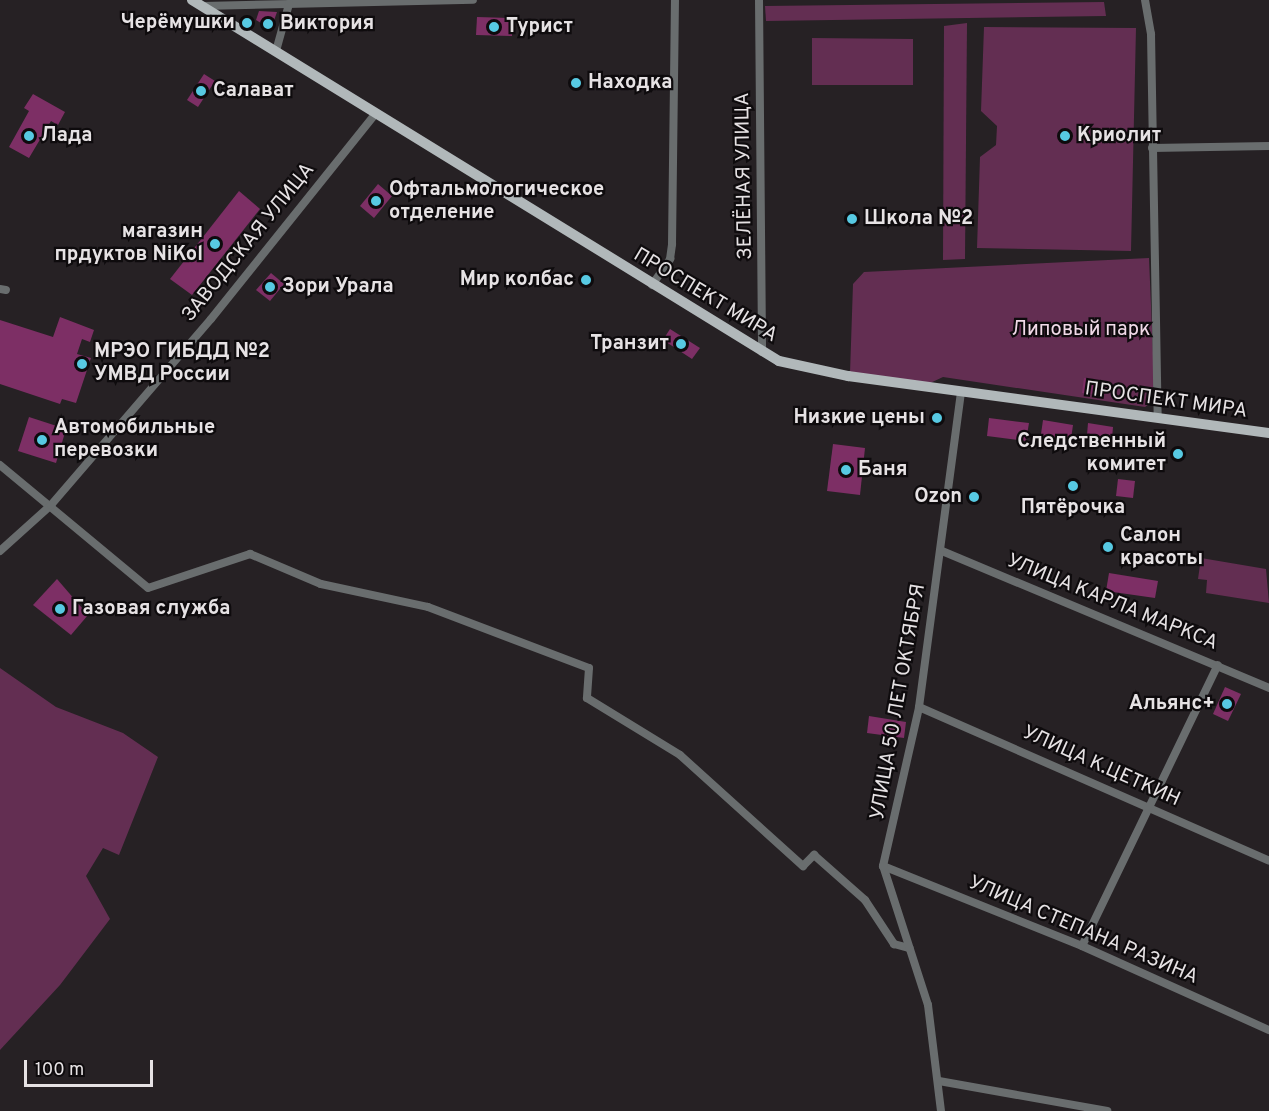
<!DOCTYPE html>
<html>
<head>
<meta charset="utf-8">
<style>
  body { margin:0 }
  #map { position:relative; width:1269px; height:1111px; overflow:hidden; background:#262124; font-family:Overpass,sans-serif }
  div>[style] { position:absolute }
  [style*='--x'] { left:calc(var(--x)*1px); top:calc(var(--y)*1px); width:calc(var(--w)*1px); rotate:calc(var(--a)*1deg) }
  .green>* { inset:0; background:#632e52 }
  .building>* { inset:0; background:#7d2f65 }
  .minor>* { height:8px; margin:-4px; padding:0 4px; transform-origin:4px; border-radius:4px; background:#696d6e }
  .major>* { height:10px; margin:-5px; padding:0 5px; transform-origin:5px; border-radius:5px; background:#b1b8ba }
  .dots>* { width:16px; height:16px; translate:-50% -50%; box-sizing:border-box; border:3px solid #0e0b0d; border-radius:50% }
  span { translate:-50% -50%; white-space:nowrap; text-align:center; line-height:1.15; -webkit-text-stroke:4.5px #0e0b0d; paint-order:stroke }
  .poi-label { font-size:20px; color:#e6e2e4; font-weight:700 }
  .right { translate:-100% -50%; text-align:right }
  .left { translate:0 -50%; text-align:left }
  .street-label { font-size:20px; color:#e6e2e4 }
  .park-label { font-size:20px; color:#f1dae8 }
  .scale { position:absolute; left:24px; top:1060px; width:129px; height:27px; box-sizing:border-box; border:3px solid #e6e2e4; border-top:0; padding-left:8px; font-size:18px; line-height:21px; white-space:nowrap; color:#e6e2e4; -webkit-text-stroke:4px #0e0b0d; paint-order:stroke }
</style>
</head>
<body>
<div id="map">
  <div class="green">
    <i style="clip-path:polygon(1104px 2px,1106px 16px,766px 21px,765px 6px)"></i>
    <i style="clip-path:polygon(967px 23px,965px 259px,943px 260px,944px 26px)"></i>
    <i style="clip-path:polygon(984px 27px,1136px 28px,1131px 251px,977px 248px,980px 157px,996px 145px,997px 126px,981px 111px)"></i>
    <i style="clip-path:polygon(812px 38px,913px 39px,913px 85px,812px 85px)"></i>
    <i style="clip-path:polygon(1149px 258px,1155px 400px,1145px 407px,943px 377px,928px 384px,850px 373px,853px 284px,864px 272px)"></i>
    <i style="clip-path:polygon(1201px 558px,1266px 569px,1269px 603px,1206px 593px,1207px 580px,1198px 579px)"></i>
    <i style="clip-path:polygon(0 668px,56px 707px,123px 733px,158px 757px,119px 855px,103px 848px,86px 876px,110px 919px,60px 985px,0 1050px)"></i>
  </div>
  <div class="building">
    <i style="clip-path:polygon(259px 11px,277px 12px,271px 29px,256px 20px)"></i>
    <i style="clip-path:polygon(477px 17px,512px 18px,512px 36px,476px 35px)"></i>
    <i style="clip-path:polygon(204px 74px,215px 81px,198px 107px,187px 100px)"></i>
    <i style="clip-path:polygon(33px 94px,65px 112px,58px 125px,51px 121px,29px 158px,9px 147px,29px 111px,24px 108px)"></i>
    <i style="clip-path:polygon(378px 184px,392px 196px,374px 218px,360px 206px)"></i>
    <i style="clip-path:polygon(239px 191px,260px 209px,192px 295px,170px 279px)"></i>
    <i style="clip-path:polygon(271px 273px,284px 284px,270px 301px,256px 290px)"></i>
    <i style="clip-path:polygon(60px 317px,94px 330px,90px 342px,82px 339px,77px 354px,91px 358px,76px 403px,62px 399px,60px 404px,0 384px,0 320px,53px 337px)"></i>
    <i style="clip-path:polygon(670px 329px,700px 348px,692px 359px,663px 340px)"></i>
    <i style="clip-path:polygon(1084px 378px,1101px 380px,1105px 395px,1082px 393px)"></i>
    <i style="clip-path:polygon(29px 417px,66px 429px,56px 463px,18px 451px)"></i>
    <i style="clip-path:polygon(989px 418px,1029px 423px,1026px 441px,987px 436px)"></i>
    <i style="clip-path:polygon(1043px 420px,1073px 425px,1070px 446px,1040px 441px)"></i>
    <i style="clip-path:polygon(1088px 423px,1113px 427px,1112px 438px,1087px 435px)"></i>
    <i style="clip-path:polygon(833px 444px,865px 448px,860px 495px,827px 491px)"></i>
    <i style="clip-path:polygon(1118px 479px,1135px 481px,1133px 498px,1116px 496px)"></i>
    <i style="clip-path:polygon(1109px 573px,1158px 581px,1155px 598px,1106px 591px)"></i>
    <i style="clip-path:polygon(57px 579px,88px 615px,71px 635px,33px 605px)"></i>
    <i style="clip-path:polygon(1225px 687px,1241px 694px,1228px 721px,1213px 714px)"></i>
    <i style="clip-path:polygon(869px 716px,906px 722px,904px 738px,867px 733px)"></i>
  </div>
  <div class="minor">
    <i style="--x:759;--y:0;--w:352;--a:89.5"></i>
    <i style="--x:1145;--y:0;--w:35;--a:80"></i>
    <i style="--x:1151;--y:34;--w:384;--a:89"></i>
    <i style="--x:203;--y:6;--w:270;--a:-1.3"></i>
    <i style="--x:276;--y:51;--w:49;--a:-74.5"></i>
    <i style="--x:1152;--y:148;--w:117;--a:-1"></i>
    <i style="--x:652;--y:285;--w:32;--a:-55"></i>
    <i style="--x:670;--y:259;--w:15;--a:-82"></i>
    <i style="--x:672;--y:244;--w:244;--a:-89.3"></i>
    <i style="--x:0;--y:289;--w:6;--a:9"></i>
    <i style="--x:0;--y:465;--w:192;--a:39.7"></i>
    <i style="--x:148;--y:588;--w:108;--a:-18.4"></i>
    <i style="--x:250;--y:554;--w:77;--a:22.9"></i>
    <i style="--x:321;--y:584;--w:109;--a:12.1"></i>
    <i style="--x:428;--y:607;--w:172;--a:20.8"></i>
    <i style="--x:589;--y:668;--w:30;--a:94"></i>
    <i style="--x:587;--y:698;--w:109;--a:31.5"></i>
    <i style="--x:680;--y:755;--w:166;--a:42.1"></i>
    <i style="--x:803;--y:866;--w:16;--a:-45"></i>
    <i style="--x:814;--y:855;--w:68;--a:41.4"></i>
    <i style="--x:865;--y:900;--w:53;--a:56.6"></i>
    <i style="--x:894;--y:944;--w:16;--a:15"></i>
    <i style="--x:0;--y:551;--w:69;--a:-42"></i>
    <i style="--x:51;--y:505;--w:245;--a:-49.3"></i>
    <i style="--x:211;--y:319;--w:264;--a:-51.3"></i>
    <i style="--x:942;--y:551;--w:355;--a:22.7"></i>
    <i style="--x:919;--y:707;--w:382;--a:23.7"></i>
    <i style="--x:883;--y:866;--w:214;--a:21.9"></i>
    <i style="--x:1082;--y:946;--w:205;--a:24.2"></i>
    <i style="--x:1082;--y:946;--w:312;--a:-64.2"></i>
    <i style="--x:939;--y:1081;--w:171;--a:10.1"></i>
    <i style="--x:941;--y:1111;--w:107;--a:-97"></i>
    <i style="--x:928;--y:1005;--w:146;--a:-107.9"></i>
    <i style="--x:883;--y:866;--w:163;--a:-77.2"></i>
    <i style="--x:919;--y:707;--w:317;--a:-82.4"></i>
  </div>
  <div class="major">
    <i style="--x:192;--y:0;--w:689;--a:31.59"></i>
    <i style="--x:779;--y:361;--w:71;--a:12.3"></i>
    <i style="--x:848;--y:376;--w:425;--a:7.7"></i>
  </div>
  <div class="dots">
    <i style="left:247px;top:23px;background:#57c9e2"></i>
    <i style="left:268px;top:24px;background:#57c9e2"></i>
    <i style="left:494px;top:27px;background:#57c9e2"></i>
    <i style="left:576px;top:83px;background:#57c9e2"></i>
    <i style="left:201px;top:91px;background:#57c9e2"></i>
    <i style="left:29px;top:136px;background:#57c9e2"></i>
    <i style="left:1065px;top:136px;background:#57c9e2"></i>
    <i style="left:376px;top:201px;background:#57c9e2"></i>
    <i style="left:852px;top:219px;background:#57c9e2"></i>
    <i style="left:215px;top:244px;background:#57c9e2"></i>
    <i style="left:586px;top:280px;background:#57c9e2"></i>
    <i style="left:270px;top:287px;background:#57c9e2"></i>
    <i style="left:681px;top:344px;background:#57c9e2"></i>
    <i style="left:82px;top:364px;background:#57c9e2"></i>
    <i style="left:937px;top:418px;background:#57c9e2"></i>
    <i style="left:42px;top:440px;background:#57c9e2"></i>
    <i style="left:1178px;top:454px;background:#57c9e2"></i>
    <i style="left:846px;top:470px;background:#57c9e2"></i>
    <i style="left:1073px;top:486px;background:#57c9e2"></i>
    <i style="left:974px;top:497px;background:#57c9e2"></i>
    <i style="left:1108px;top:547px;background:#57c9e2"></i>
    <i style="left:60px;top:609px;background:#57c9e2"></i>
    <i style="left:1227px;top:704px;background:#57c9e2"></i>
  </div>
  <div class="poi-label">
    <span class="right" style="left:235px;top:23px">Черёмушки</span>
    <span class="left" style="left:280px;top:24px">Виктория</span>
    <span class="left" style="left:506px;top:27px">Турист</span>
    <span class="left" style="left:588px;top:83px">Находка</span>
    <span class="left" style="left:213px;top:91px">Салават</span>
    <span class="left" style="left:41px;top:136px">Лада</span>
    <span class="left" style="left:1077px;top:136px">Криолит</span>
    <span class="left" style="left:389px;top:202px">Офтальмологическое<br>отделение</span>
    <span class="left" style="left:864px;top:219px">Школа №2</span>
    <span class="right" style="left:203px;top:244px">магазин<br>прдуктов NiKol</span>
    <span class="right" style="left:574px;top:280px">Мир колбас</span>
    <span class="left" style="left:282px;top:287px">Зори Урала</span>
    <span class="right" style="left:669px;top:344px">Транзит</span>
    <span class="left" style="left:94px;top:364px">МРЭО ГИБДД №2<br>УМВД России</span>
    <span class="right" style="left:925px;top:418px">Низкие цены</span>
    <span class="left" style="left:54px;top:440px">Автомобильные<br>перевозки</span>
    <span class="right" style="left:1166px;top:454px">Следственный<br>комитет</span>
    <span class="left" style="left:858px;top:470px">Баня</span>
    <span class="right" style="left:962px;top:497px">Ozon</span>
    <span style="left:1073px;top:508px">Пятёрочка</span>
    <span class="left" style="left:1120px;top:548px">Салон<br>красоты</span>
    <span class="left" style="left:72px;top:609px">Газовая служба</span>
    <span class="right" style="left:1215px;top:704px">Альянс+</span>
  </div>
  <div class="street-label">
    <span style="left:745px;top:176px;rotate:-91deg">ЗЕЛЁНАЯ УЛИЦА</span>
    <span style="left:249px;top:243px;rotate:-51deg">ЗАВОДСКАЯ УЛИЦА</span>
    <span style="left:705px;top:296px;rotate:31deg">ПРОСПЕКТ МИРА</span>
    <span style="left:1166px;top:401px;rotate:8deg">ПРОСПЕКТ МИРА</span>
    <span style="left:1112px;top:603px;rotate:22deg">УЛИЦА КАРЛА МАРКСА</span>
    <span style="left:899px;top:702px;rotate:-80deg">УЛИЦА 50 ЛЕТ ОКТЯБРЯ</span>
    <span style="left:1101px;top:767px;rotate:24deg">УЛИЦА К.ЦЕТКИН</span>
    <span style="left:1083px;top:931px;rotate:23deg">УЛИЦА СТЕПАНА РАЗИНА</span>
  </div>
  <div class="park-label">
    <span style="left:1081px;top:330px">Липовый парк</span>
  </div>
  <div class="scale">100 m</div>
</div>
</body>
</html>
